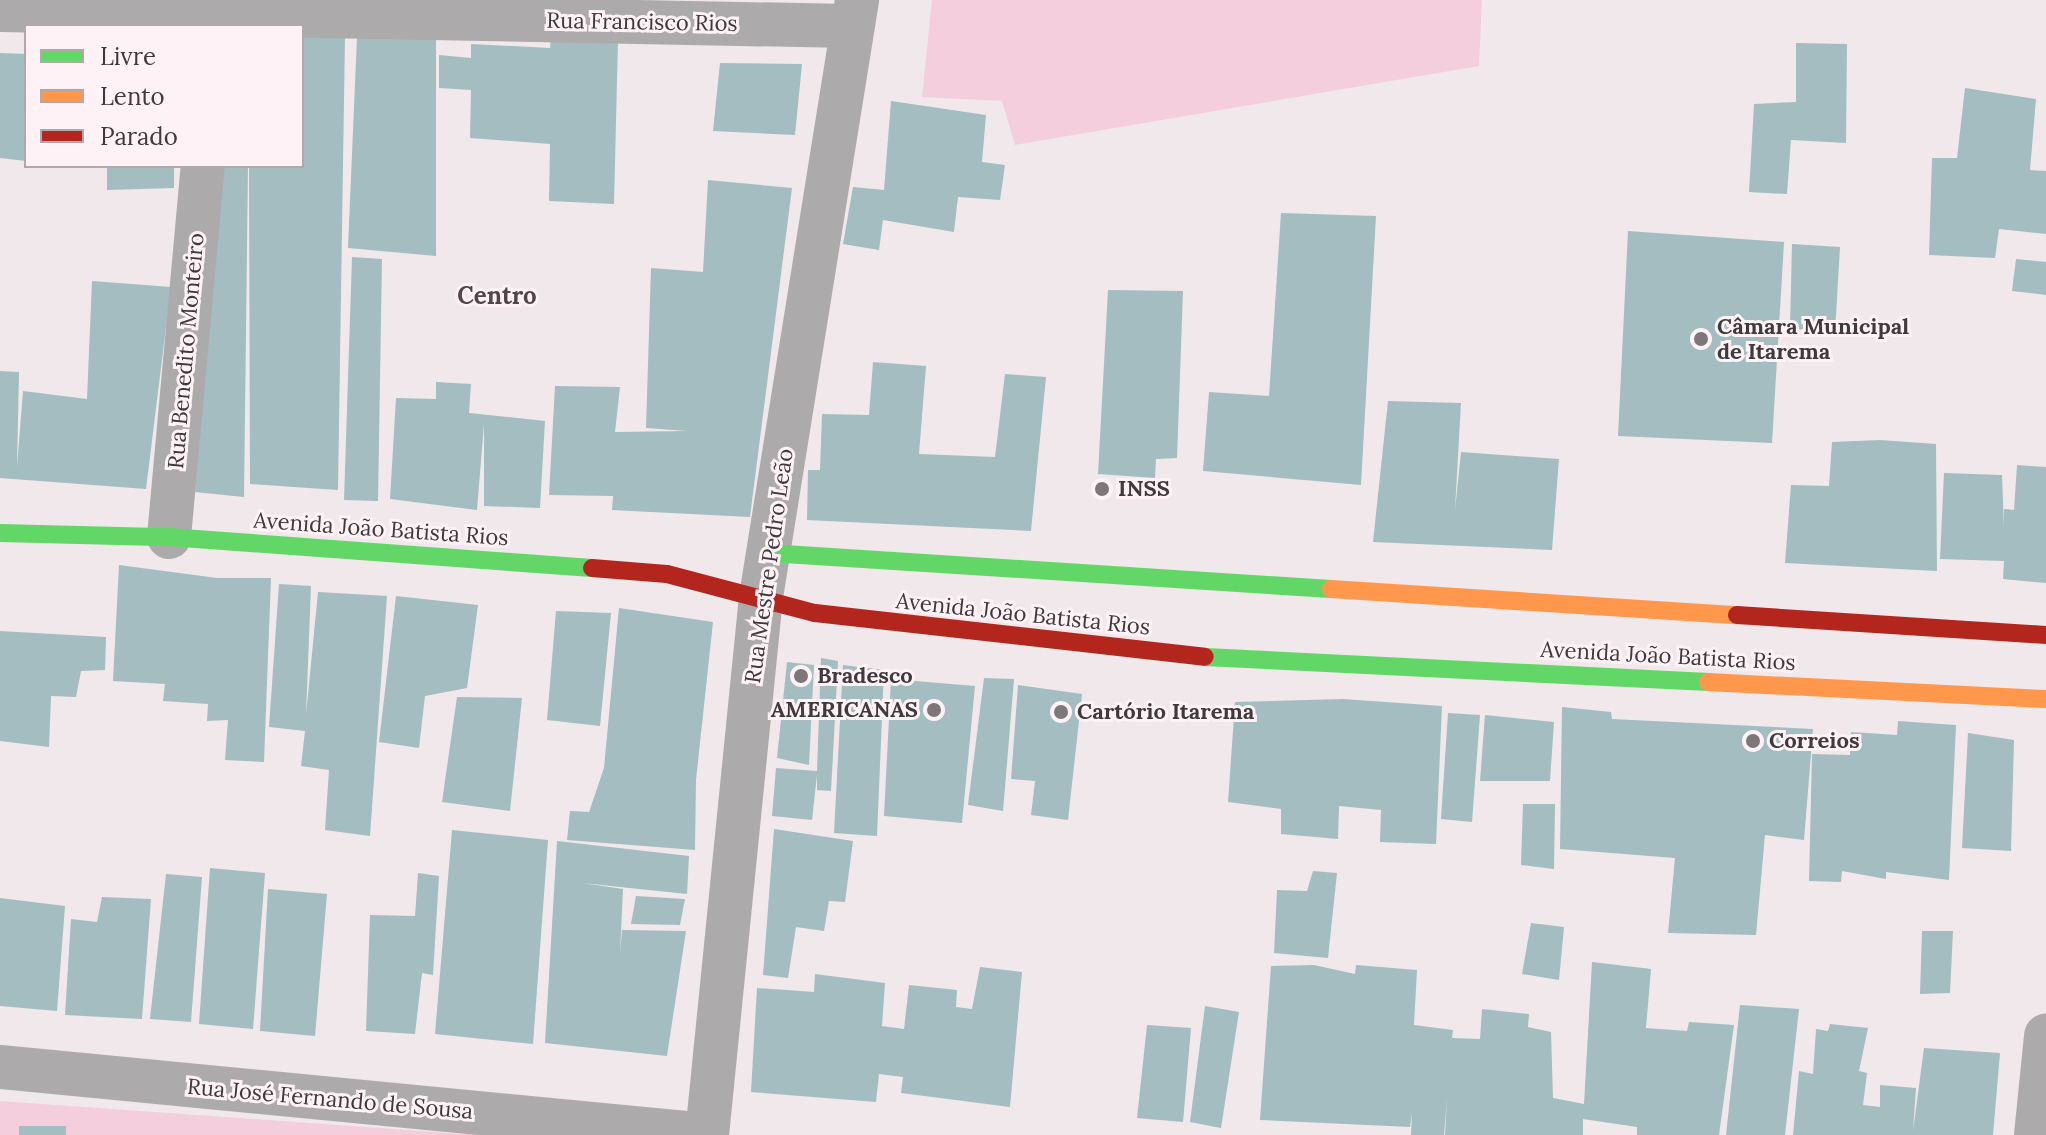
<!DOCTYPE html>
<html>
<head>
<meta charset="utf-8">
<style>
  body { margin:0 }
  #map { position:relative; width:2046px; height:1135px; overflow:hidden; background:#f0e8ea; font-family:Lora,serif }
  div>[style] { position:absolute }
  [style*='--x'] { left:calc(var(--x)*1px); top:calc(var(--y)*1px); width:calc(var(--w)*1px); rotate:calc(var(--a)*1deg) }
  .green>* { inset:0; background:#f4cedd }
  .building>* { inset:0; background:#a4bdc0 }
  .street>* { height:44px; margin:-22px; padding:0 22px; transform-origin:22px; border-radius:22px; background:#adaaab }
  .fast>* { height:18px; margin:-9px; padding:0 9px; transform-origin:9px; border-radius:9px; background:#63d668 }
  .slow>* { height:18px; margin:-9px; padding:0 9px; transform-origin:9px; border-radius:9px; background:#ff974d }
  .jam>* { height:18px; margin:-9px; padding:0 9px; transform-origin:9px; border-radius:9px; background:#b3261e }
  .dots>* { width:22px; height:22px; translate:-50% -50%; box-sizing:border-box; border:4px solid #fef2f6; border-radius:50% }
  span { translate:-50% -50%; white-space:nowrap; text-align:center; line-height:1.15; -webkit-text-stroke:6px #fef2f6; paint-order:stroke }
  .street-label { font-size:22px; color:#3f3a3c }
  .poi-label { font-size:22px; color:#3f3a3c; font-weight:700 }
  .left { translate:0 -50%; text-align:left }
  .right { translate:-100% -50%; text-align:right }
  .neighbourhood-label { font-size:24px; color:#51454a; font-weight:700 }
  .legend { position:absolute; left:24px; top:24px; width:280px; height:144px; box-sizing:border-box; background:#fef2f6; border:2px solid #b2a8ac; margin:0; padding:10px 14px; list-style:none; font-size:24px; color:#3f3a3c }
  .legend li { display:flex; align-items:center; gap:16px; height:40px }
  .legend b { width:40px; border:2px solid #b2a8ac }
</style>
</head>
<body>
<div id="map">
  <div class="green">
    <i style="clip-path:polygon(932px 0,1482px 0,1479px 66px,1015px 145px,1002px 101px,922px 97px)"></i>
    <i style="clip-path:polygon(0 1101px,478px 1135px,0 1135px)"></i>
  </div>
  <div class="building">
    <i style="clip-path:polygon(302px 32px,345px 35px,338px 490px,250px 484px,249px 166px,302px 166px)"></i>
    <i style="clip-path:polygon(357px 37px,436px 37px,436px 256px,348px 248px)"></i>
    <i style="clip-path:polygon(551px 37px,618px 39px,614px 204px,549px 201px,550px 144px,470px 138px,471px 90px,439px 88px,439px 55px,471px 58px,471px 44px,550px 48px)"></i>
    <i style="clip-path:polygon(1796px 43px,1847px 44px,1846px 143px,1791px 140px,1787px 194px,1749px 192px,1754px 104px,1796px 102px)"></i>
    <i style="clip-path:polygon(0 53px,26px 54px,26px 161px,0 158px)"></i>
    <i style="clip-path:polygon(720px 63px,802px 64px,795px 135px,713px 131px)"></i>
    <i style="clip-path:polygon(1965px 88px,2036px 99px,2030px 170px,2046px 171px,2046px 234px,1999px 229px,1995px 258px,1929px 255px,1932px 158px,1957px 158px)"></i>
    <i style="clip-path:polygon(891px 101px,986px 115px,982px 162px,1005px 165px,1000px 200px,958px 197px,954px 232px,883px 220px,879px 250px,843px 244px,853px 187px,884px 190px)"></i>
    <i style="clip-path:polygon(107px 166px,174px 166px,174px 188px,107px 190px)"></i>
    <i style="clip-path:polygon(222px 166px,248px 166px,244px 497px,195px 492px)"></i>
    <i style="clip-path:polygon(708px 180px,792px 188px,750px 517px,612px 510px,613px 496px,549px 495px,555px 386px,620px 387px,615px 432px,687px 431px,646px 428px,651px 268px,703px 272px)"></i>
    <i style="clip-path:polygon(1281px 213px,1376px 216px,1361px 485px,1203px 471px,1209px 392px,1269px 396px)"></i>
    <i style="clip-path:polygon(1628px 231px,1784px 242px,1772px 443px,1618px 436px)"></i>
    <i style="clip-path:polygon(1792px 244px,1840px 247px,1835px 332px,1790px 329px)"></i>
    <i style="clip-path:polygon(352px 257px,382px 259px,378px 501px,344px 500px)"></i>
    <i style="clip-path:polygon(2016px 259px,2046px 262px,2046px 295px,2012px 291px)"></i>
    <i style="clip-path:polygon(92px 281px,171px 287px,146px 489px,0 478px,0 371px,19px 372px,17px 467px,23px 391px,87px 399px)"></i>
    <i style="clip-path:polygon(1108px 290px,1183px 291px,1177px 458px,1156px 459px,1155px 478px,1098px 474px)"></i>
    <i style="clip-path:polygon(873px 362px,926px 366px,919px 454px,995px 457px,1005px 374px,1046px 377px,1031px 531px,807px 520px,808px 470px,820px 470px,822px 414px,869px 415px)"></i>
    <i style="clip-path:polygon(436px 382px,471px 384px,469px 413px,545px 421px,540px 508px,484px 506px,484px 424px,477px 510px,390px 499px,396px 398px,436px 399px)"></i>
    <i style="clip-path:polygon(1388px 401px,1461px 403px,1455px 510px,1461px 452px,1559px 459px,1552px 550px,1373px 542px)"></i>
    <i style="clip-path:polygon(1880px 440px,1936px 444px,1937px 571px,1785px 563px,1791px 485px,1829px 486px,1832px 442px)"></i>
    <i style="clip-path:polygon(2017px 465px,2046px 467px,2046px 583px,2003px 579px,2004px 561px,1940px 559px,1944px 473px,2002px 475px,2004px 528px,2004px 509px,2014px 510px)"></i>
    <i style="clip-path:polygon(119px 565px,217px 578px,271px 578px,264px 762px,225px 760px,228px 720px,207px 721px,208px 704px,163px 701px,165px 684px,113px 681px)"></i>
    <i style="clip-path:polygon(279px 584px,311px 586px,306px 715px,318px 592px,387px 596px,370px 836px,325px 830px,329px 770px,301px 766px,305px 731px,269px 727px)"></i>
    <i style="clip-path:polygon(396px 596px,478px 605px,467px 688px,425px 696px,419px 748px,379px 742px)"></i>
    <i style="clip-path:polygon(619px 608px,713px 622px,696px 780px,695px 850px,567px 840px,570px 811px,589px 812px,604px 768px)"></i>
    <i style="clip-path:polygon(556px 611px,611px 613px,600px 726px,547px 720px)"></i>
    <i style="clip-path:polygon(0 631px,106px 637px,105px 670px,81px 671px,76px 697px,51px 696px,49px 747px,0 741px)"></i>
    <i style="clip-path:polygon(821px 658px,838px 661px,831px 791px,817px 790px,817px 775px,812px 820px,772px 816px,776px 768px,817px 771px)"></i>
    <i style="clip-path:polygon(787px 662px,814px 665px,809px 765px,777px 758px)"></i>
    <i style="clip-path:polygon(843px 665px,884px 670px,877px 836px,834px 833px)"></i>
    <i style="clip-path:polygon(984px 678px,1014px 679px,1003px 811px,968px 805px)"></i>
    <i style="clip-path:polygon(891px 679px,975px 686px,962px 823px,884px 816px)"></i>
    <i style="clip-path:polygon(1018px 685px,1082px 694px,1068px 820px,1031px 815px,1035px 781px,1011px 779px)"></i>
    <i style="clip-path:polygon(457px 697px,522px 698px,510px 811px,442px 802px)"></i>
    <i style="clip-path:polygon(1343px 699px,1442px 706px,1436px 844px,1380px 842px,1381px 810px,1339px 806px,1338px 839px,1281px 834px,1281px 809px,1228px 802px,1235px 702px)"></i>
    <i style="clip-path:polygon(1562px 707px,1611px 712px,1612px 719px,1813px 729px,1804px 840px,1765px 835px,1756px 935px,1668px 933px,1675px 858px,1560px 849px)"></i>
    <i style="clip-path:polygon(1448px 713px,1480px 715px,1472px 822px,1441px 819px)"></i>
    <i style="clip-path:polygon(1485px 715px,1554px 722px,1550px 781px,1480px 781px)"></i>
    <i style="clip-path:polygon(1898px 721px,1956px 725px,1949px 880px,1886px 872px,1886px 879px,1842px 871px,1841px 882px,1809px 881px,1812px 754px,1850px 755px,1851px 732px,1897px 735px)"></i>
    <i style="clip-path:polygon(1968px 733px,2014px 740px,2011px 851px,1962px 848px)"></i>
    <i style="clip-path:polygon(1523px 804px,1555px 804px,1554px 869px,1521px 865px)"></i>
    <i style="clip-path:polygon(774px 829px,853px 841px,845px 902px,829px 901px,824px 931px,796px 927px,788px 978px,763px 975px)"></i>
    <i style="clip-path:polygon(452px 830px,548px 840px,533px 1044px,435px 1034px)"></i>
    <i style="clip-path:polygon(557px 841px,689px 856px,687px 894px,582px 883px,623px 889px,620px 954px,622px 930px,686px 931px,667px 1056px,545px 1043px)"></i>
    <i style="clip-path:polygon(210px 868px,265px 873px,253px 1029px,199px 1024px)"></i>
    <i style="clip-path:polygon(1313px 871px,1337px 873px,1328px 958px,1274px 953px,1277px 890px,1307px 891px)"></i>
    <i style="clip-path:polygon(418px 873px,439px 876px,433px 975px,422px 973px,415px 1034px,366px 1031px,370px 915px,415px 916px)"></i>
    <i style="clip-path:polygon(166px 874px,202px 877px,191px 1022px,150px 1019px)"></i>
    <i style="clip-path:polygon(268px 889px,327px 894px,315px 1036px,260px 1031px)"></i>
    <i style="clip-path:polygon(636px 896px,685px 899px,680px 925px,631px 924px)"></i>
    <i style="clip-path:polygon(102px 897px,151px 899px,142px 1019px,65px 1015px,71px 919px,97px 922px)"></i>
    <i style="clip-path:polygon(0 898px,65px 906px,57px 1011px,0 1006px)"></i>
    <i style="clip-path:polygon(1531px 923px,1564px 927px,1559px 980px,1522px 974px)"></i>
    <i style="clip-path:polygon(1922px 931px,1953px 931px,1950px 993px,1920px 994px)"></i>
    <i style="clip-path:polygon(1592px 962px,1651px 969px,1646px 1028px,1687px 1031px,1689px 1022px,1734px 1025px,1719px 1135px,1637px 1135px,1637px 1127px,1583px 1119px,1583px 1135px,1445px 1135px,1447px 1098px,1444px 1135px,1411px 1135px,1412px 1113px,1410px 1127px,1260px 1120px,1271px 966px,1314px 965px,1355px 974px,1356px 965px,1417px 970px,1414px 1025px,1453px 1030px,1452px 1038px,1480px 1039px,1482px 1009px,1529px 1014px,1528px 1027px,1551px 1032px,1553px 1098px,1584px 1104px)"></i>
    <i style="clip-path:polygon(980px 967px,1022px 972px,1010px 1107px,901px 1093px,903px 1077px,879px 1074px,876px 1102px,751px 1092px,757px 988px,814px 992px,815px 974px,885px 983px,882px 1026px,904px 1029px,909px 985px,957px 990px,956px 1007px,972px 1009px)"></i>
    <i style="clip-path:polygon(1740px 1005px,1799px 1009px,1785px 1135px,1726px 1135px)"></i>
    <i style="clip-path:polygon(1205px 1006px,1239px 1012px,1221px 1128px,1190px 1122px)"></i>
    <i style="clip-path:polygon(1830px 1024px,1868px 1028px,1859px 1071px,1867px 1073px,1863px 1105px,1880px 1107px,1880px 1085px,1916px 1088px,1913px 1131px,1924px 1048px,2000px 1053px,1993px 1135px,1793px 1135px,1799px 1071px,1813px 1074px,1816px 1029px,1828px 1031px)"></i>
    <i style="clip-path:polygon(1147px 1025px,1191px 1028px,1183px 1122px,1137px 1118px)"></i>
    <i style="clip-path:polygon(19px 1126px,66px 1126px,66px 1135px,19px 1135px)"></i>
  </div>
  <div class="street">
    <i style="--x:0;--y:10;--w:851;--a:1.08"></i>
    <i style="--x:169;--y:537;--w:373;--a:-84.8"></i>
    <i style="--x:0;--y:1067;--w:710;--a:5.49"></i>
    <i style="--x:707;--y:1135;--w:541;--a:-84.27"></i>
    <i style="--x:761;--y:597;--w:605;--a:-80.86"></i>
    <i style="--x:2036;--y:1135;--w:100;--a:-84.2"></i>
  </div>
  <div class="fast">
    <i style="--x:0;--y:533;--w:169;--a:1.4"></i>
    <i style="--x:169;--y:537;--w:424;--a:4.2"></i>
    <i style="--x:769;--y:553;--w:563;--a:3.67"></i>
    <i style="--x:1205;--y:657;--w:504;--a:2.85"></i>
  </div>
  <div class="slow">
    <i style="--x:1331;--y:589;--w:407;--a:3.7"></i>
    <i style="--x:1708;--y:682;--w:338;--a:2.9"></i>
  </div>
  <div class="jam">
    <i style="--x:592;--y:568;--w:75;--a:4.6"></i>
    <i style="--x:667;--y:574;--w:153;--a:14.8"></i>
    <i style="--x:815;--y:613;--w:392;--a:6.4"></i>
    <i style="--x:1737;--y:615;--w:310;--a:3.7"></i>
  </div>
  <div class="dots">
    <i style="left:1701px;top:339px;background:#7d7779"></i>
    <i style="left:1102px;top:489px;background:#7d7779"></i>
    <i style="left:801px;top:676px;background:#7d7779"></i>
    <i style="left:934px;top:710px;background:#7d7779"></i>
    <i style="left:1061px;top:712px;background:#7d7779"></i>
    <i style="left:1753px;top:741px;background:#7d7779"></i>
  </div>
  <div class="street-label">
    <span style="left:642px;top:22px;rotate:1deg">Rua Francisco Rios</span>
    <span style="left:186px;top:351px;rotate:-85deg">Rua Benedito Monteiro</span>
    <span style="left:381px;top:529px;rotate:4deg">Avenida João Batista Rios</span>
    <span style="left:769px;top:566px;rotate:-82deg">Rua Mestre Pedro Leão</span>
    <span style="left:1023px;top:614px;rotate:6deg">Avenida João Batista Rios</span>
    <span style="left:1668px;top:656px;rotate:3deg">Avenida João Batista Rios</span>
    <span style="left:330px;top:1099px;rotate:5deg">Rua José Fernando de Sousa</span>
  </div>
  <div class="poi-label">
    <span class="left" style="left:1717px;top:339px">Câmara Municipal<br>de Itarema</span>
    <span class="left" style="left:1118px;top:489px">INSS</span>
    <span class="left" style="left:817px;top:676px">Bradesco</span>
    <span class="right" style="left:918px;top:710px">AMERICANAS</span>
    <span class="left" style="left:1077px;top:712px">Cartório Itarema</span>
    <span class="left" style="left:1769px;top:741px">Correios</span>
  </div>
  <div class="neighbourhood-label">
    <span style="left:497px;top:296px">Centro</span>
  </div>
  <ul class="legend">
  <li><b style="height:10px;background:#63d668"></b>Livre</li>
  <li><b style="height:10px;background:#ff974d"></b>Lento</li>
  <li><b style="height:10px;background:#b3261e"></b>Parado</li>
  </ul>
</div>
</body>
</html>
